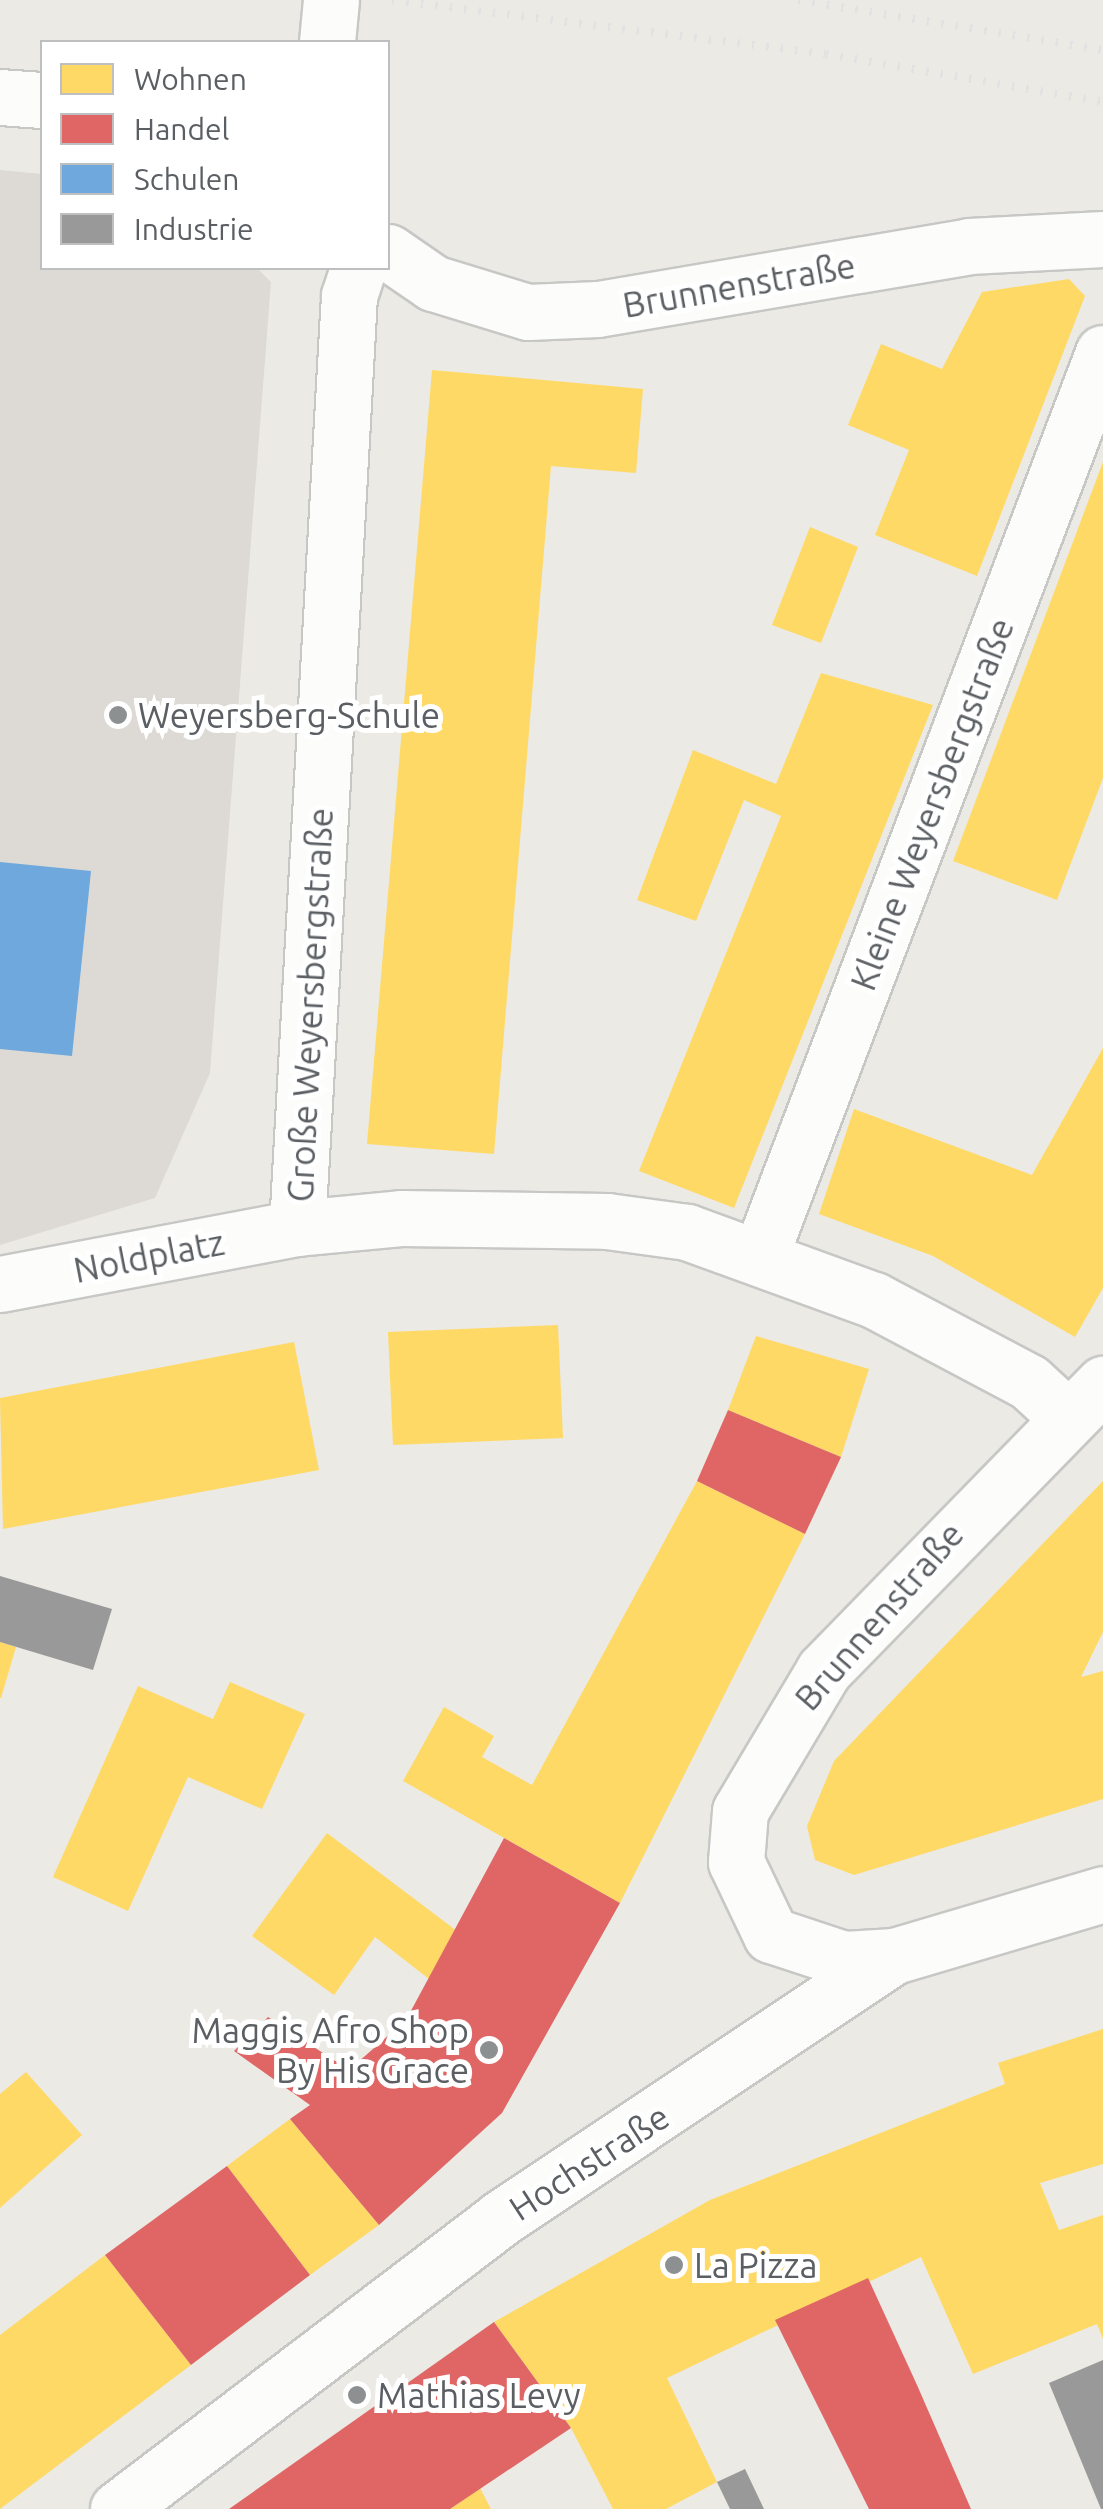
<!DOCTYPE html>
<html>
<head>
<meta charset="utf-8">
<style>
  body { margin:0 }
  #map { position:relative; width:1103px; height:2509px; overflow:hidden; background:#ebeae5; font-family:Ubuntu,sans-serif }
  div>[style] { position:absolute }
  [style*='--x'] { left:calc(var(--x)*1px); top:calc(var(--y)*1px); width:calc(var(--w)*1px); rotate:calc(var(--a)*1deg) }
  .education>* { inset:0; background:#dddad5 }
  .homes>* { inset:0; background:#ffd966 }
  .shops>* { inset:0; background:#e06666 }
  .schools>* { inset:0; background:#6fa8dc }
  .industry>* { inset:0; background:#999 }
  .roads { filter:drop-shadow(2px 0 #c7c7c6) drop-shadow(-2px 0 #c7c7c6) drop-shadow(0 2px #c7c7c6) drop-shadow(0 -2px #c7c7c6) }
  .street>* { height:55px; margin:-27.5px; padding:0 27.5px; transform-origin:27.5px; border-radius:27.5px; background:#fcfcfb }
  .rail>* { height:8px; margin-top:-4px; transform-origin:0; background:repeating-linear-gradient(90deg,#e2e2e2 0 2.5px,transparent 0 14.5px) }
  .dots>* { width:28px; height:28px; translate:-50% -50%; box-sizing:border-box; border:5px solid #fff; border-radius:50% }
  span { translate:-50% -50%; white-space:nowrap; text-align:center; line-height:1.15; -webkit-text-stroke:10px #fff; paint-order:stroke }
  .street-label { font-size:35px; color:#5b5f63 }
  .poi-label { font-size:35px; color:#5b5f63 }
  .left { translate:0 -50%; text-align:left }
  .right { translate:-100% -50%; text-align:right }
  .legend { position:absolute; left:40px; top:40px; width:350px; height:230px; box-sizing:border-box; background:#fff; border:2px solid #bdbfc1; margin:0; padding:12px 18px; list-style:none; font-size:30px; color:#5b5f63 }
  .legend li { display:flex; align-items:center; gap:20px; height:50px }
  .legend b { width:50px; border:2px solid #bdbfc1 }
</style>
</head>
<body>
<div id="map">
  <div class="education">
    <i style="clip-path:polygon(0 170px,42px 174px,42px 268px,257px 268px,271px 282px,210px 1073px,155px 1198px,0 1245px)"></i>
  </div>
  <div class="homes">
    <i style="clip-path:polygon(1069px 279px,1085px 296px,977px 576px,875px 535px,909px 450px,848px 425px,881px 344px,942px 369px,982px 292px)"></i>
    <i style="clip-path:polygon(432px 370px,643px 389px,636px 473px,551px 466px,494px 1154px,367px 1144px)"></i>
    <i style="clip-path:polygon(1103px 462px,1103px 778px,1057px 900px,953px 861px)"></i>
    <i style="clip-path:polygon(810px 527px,858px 547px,821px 643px,772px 625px)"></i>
    <i style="clip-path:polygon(821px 673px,933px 705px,734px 1208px,639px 1171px,781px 816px,744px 800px,696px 921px,637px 900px,693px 750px,776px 784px)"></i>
    <i style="clip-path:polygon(1103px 1048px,1103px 1288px,1075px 1337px,933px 1256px,819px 1214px,854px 1109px,1032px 1175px)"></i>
    <i style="clip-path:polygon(558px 1325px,563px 1438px,393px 1445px,388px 1332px)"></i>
    <i style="clip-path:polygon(756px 1336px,869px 1369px,841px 1457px,728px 1410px)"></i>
    <i style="clip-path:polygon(294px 1342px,319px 1470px,3px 1529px,0 1398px)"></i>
    <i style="clip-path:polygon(697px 1481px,805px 1534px,620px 1903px,403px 1781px,444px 1707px,494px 1736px,482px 1757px,532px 1785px)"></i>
    <i style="clip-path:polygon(1103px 1481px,1103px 1632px,1081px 1677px,1103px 1671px,1103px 1799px,854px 1875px,815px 1860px,807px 1826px,834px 1761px)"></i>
    <i style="clip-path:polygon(0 1642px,16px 1647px,1px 1698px,0 1698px)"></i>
    <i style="clip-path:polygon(230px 1682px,305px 1714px,262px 1809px,188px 1777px,128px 1911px,53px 1877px,138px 1686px,213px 1719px)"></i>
    <i style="clip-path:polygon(327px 1833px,457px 1931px,429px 1979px,375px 1937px,334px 1995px,252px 1936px)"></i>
    <i style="clip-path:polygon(1103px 2029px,1103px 2164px,1040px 2183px,1059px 2230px,1103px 2215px,1103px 2339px,1097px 2324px,973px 2374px,921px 2257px,667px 2378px,717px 2482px,666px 2509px,613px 2509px,571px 2428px,494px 2322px,710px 2200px,1005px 2084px,998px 2063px)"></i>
    <i style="clip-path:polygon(26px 2072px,82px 2135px,0 2208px,0 2094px)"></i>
    <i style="clip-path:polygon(290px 2119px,379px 2225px,310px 2275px,227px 2166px)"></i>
    <i style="clip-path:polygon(105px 2255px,191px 2365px,0 2509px,0 2335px)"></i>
    <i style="clip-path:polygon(480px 2488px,491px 2509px,450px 2509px)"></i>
  </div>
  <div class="shops">
    <i style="clip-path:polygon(728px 1410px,841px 1457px,805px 1534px,697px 1481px)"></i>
    <i style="clip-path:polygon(504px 1838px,620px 1903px,502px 2113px,379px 2225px,290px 2119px,310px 2105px,234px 2051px,268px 2017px,349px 2070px,406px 2020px)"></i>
    <i style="clip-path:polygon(227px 2166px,310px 2275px,191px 2365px,105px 2255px)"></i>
    <i style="clip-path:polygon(868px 2278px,917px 2385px,971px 2509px,869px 2509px,775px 2320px)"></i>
    <i style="clip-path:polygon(494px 2322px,571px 2428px,450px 2509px,229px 2509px)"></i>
  </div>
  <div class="schools">
    <i style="clip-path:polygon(0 862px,91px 871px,72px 1056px,0 1049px)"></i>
  </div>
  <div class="industry">
    <i style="clip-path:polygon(0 1576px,112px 1609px,93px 1670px,0 1642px)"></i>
    <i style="clip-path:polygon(1103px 2360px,1103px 2509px,1101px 2509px,1049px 2383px)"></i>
    <i style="clip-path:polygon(745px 2469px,764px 2509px,730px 2509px,717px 2482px)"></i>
  </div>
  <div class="roads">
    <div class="street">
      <i style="--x:327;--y:42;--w:42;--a:-84.6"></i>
      <i style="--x:0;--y:97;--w:42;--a:4.1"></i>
      <i style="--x:388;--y:252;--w:55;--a:34.6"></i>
      <i style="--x:433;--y:283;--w:99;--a:17"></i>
      <i style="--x:528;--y:312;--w:70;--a:-2.5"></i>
      <i style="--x:598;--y:309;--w:376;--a:-9.6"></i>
      <i style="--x:969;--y:246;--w:134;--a:-3"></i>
      <i style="--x:297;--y:1228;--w:933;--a:-86.81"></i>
      <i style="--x:349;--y:296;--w:29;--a:-72"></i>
      <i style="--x:760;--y:1256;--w:966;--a:-69.2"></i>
      <i style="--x:0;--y:1284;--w:302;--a:-10.7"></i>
      <i style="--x:297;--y:1228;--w:104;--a:-5.5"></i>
      <i style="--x:401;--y:1218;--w:206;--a:0.8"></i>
      <i style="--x:607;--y:1221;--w:81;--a:7.8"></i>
      <i style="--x:687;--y:1232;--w:199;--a:20"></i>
      <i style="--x:874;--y:1300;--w:175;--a:27.9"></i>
      <i style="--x:1029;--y:1382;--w:52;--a:42.6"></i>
      <i style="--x:894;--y:1956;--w:50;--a:176.6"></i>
      <i style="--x:844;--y:1959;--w:77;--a:-161.8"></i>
      <i style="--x:771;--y:1935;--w:81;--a:-115.6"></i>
      <i style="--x:736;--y:1862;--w:51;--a:-85.5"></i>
      <i style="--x:740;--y:1811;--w:164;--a:-59.2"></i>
      <i style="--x:824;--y:1670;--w:400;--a:-45.7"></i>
      <i style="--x:118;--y:2509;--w:481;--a:-37.2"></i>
      <i style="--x:501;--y:2218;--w:472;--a:-33.7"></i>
      <i style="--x:894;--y:1956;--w:218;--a:-16.5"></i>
    </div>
  </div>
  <div class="rail">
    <i style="--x:392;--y:0;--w:437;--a:7.1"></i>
    <i style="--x:826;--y:54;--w:281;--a:9.8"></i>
    <i style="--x:798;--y:0;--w:309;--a:9.3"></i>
  </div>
  <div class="dots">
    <i style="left:118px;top:715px;background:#8d9090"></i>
    <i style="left:489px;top:2050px;background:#8d9090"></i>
    <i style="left:674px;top:2265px;background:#8d9090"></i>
    <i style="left:357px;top:2395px;background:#8d9090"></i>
  </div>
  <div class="street-label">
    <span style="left:739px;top:285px;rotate:-10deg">Brunnenstraße</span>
    <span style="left:932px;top:804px;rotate:-69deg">Kleine Weyersbergstraße</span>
    <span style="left:310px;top:1005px;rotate:-87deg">Große Weyersbergstraße</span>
    <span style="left:149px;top:1256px;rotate:-11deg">Noldplatz</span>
    <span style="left:879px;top:1616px;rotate:-49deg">Brunnenstraße</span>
    <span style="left:589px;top:2162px;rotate:-33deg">Hochstraße</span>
  </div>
  <div class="poi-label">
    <span class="left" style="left:138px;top:715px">Weyersberg-Schule</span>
    <span class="right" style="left:469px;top:2050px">Maggis Afro Shop<br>By His Grace</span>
    <span class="left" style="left:694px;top:2265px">La Pizza</span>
    <span class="left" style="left:377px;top:2395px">Mathias Levy</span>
  </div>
  <ul class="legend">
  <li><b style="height:28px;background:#ffd966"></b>Wohnen</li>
  <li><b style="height:28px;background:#e06666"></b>Handel</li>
  <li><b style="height:28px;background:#6fa8dc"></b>Schulen</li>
  <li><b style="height:28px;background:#999"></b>Industrie</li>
  </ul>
</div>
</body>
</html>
